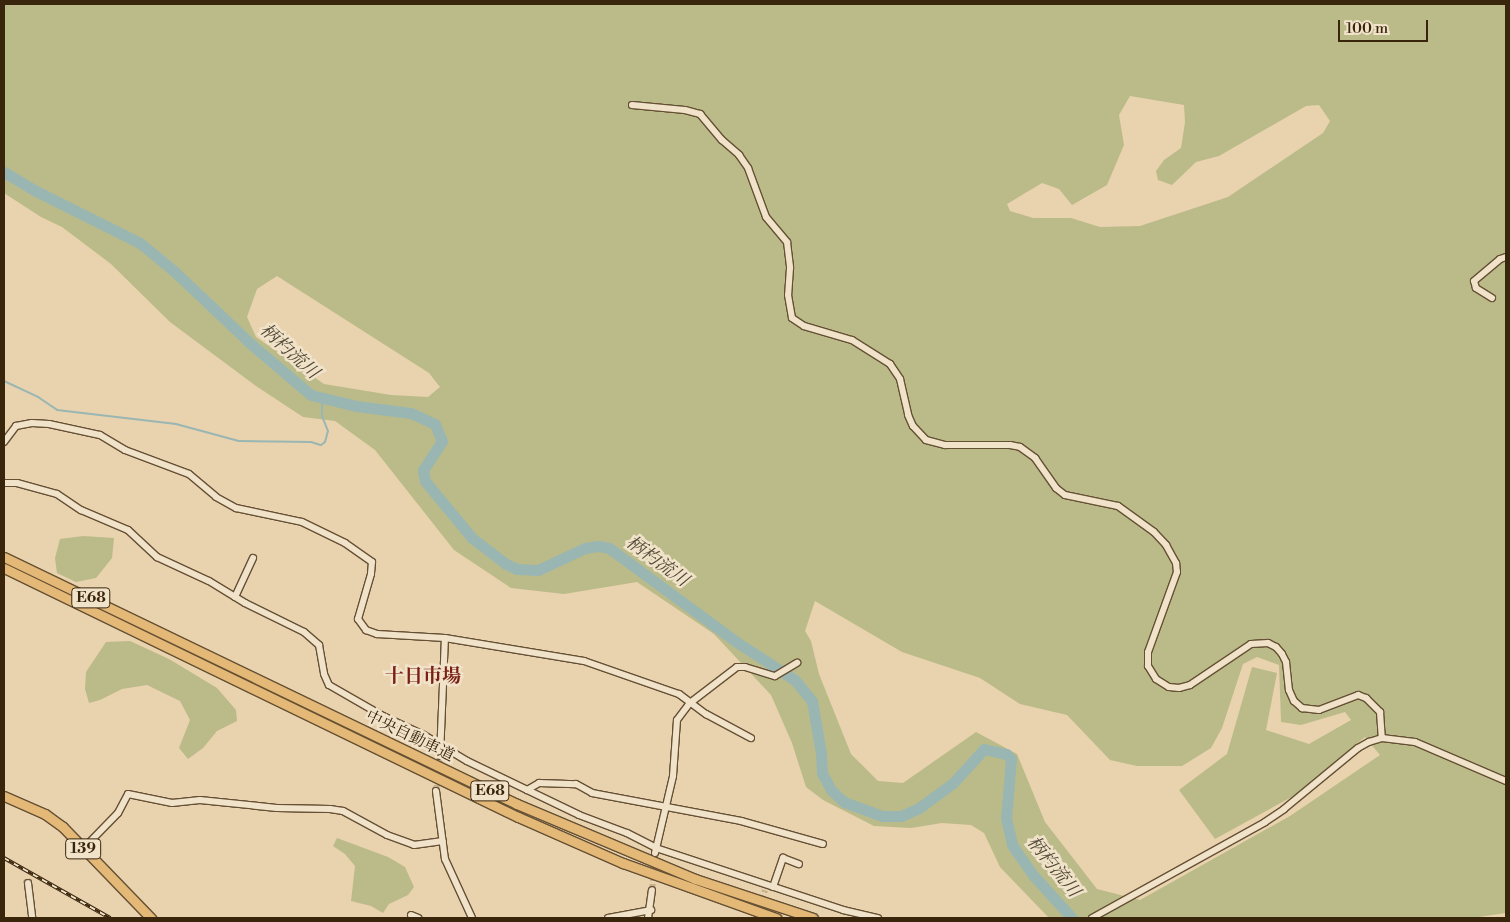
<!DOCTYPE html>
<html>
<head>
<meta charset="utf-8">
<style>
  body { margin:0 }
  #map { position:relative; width:1510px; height:922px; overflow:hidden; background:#e9d2ae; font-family:"Libre Bodoni","Noto Serif JP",serif }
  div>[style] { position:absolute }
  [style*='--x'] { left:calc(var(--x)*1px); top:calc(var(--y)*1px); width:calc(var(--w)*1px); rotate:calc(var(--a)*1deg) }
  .green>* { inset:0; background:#babb88 }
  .stream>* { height:2px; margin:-1px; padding:0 1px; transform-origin:1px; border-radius:1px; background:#9ab6b3 }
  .river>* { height:11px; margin:-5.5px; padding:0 5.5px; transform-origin:5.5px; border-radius:5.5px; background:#9ab6b3 }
  .minor-tunnel>* { height:6px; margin-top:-3px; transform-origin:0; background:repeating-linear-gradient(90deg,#c6af8d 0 6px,transparent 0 9px) }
  .roads { filter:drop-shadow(1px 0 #655034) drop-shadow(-1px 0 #655034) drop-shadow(0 1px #655034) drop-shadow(0 -1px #655034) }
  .minor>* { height:6px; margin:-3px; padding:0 3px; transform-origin:3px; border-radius:3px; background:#f1e2ca }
  .highway>* { height:9px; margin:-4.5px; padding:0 4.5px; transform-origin:4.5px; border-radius:4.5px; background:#e4b977 }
  .rail>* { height:4px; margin-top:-2px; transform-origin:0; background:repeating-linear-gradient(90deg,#f1e2ca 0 5.5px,#39250b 0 11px); box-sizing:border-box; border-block:1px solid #39250b }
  span { translate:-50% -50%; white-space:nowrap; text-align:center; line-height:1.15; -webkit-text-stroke:5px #f1e2ca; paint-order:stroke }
  .shield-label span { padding:1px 4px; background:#f1e2ca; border:1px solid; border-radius:4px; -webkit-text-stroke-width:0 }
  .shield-label { font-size:15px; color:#39250b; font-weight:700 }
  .street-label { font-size:16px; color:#39250b }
  .water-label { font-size:18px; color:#514935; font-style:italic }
  .quarter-label { font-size:19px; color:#7a1f14; font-weight:700 }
  .frame { position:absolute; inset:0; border:5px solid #39250b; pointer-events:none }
  .scale { position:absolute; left:1338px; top:20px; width:90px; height:22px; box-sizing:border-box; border:2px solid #39250b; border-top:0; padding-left:6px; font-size:15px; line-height:18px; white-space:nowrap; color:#39250b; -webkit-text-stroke:4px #f1e2ca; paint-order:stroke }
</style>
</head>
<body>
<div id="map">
  <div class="green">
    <i style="clip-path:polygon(evenodd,4px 4px,1506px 4px,1506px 913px,1472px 918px,1049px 918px,1000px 867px,984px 833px,971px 825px,942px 823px,911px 828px,874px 826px,823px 800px,806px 787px,792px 743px,771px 695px,714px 634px,637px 582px,564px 594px,511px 588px,454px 550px,375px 450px,335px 421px,303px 417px,256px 386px,170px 322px,111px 264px,62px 227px,41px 217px,4px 193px,4px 4px,1130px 96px,1184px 105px,1185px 122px,1181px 148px,1164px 160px,1156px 171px,1158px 180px,1172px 185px,1196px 162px,1219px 156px,1306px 106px,1319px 105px,1330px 121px,1323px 133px,1228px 197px,1140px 226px,1100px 227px,1071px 218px,1033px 218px,1010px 211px,1007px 204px,1042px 183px,1059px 189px,1072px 205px,1107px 185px,1124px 145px,1119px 115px,1130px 96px,4px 4px,277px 276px,429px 373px,440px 387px,428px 397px,391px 395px,324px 384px,256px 337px,247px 317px,257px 289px,277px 276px,4px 4px,815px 601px,902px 652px,980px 678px,1020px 704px,1067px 715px,1110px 760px,1137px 766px,1182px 766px,1211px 748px,1222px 728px,1243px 664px,1257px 657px,1279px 665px,1281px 722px,1301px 725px,1345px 712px,1351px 720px,1309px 744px,1266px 730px,1277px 673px,1252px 667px,1227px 754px,1179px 790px,1215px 839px,1297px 794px,1365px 737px,1380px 755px,1290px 816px,1140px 900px,1097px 889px,1045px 822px,1017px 754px,976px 732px,903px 783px,878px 781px,851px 754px,819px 674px,811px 641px,805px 631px,815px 601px)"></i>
    <i style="clip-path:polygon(83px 536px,114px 538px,112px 558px,96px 578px,76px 582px,57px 573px,55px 558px,60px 539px)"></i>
    <i style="clip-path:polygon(130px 641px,169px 659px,217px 688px,236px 710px,237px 721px,217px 731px,203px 748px,188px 759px,179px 748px,190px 720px,180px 701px,147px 685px,122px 689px,100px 700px,89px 703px,85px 689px,86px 672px,106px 642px)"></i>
    <i style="clip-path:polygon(337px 838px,388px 857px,405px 867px,414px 887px,408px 895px,389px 904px,383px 913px,371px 906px,351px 901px,355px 866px,345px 854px,333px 846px)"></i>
  </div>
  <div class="stream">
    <i style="--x:4;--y:381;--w:38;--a:25"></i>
    <i style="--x:38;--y:397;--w:23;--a:34"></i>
    <i style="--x:57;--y:410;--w:120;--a:6.7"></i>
    <i style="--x:176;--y:424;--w:65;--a:15.1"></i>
    <i style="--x:239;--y:441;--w:72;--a:0.8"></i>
    <i style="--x:311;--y:442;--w:10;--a:17"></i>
    <i style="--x:321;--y:445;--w:5;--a:-37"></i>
    <i style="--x:325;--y:442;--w:11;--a:-75"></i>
    <i style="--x:328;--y:431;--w:16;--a:-112"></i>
    <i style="--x:322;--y:416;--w:17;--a:-90"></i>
  </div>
  <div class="river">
    <i style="--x:4;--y:172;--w:35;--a:31"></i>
    <i style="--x:34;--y:190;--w:119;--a:26.6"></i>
    <i style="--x:140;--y:243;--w:44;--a:39.5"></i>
    <i style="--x:174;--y:271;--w:108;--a:43.5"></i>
    <i style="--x:252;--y:345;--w:77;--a:40.3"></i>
    <i style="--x:311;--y:395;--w:46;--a:13.7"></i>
    <i style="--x:356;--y:406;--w:55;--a:7.3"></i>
    <i style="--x:411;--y:413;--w:26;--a:25"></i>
    <i style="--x:435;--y:424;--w:18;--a:68"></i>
    <i style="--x:442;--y:441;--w:35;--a:123"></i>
    <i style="--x:423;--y:470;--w:11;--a:80"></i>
    <i style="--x:425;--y:481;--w:74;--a:50.5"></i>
    <i style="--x:472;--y:538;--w:43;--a:37.4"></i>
    <i style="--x:506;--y:564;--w:12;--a:24"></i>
    <i style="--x:517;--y:569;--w:21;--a:3"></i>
    <i style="--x:538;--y:570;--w:52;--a:-25.1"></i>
    <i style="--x:585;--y:548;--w:13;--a:-9"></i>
    <i style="--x:598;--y:546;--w:11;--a:10"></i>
    <i style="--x:609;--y:548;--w:160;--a:36.4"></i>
    <i style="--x:738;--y:643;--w:68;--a:33"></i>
    <i style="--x:795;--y:680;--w:27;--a:51"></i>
    <i style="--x:812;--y:701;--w:53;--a:80.2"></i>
    <i style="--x:821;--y:753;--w:20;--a:87"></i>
    <i style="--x:822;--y:773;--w:19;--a:62"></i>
    <i style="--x:831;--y:790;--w:18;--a:43"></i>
    <i style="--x:844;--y:802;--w:40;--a:20.2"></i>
    <i style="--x:882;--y:816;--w:19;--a:0"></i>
    <i style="--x:901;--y:816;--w:20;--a:-24"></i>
    <i style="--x:919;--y:808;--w:42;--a:-36.3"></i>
    <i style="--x:953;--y:783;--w:46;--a:-47.6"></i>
    <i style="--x:984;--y:749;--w:23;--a:13"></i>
    <i style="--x:1006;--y:754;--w:7;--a:45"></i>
    <i style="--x:1011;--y:759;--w:59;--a:94.8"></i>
    <i style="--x:1006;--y:818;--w:28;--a:77"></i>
    <i style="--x:1012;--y:845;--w:37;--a:55"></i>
    <i style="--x:1033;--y:875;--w:58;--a:47.8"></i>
  </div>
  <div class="minor-tunnel">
    <i style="--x:436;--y:791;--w:35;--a:-83"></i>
    <i style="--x:652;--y:890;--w:31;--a:-84"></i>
    <i style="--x:756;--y:918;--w:29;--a:-72"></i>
  </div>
  <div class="roads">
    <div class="minor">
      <i style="--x:632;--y:105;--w:53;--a:5.4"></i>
      <i style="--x:685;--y:110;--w:16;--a:15"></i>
      <i style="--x:700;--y:114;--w:34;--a:50"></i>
      <i style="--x:722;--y:140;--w:23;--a:41"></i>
      <i style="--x:739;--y:155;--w:16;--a:55"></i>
      <i style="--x:748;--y:168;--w:52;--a:69.8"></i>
      <i style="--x:766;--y:217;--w:33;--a:50"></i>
      <i style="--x:787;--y:242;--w:26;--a:83"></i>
      <i style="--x:790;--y:268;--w:27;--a:94"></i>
      <i style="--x:788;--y:295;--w:23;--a:80"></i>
      <i style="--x:792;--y:318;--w:14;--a:34"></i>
      <i style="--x:804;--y:326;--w:50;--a:16.3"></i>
      <i style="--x:852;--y:340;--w:45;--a:32.3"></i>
      <i style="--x:890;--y:364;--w:18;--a:56"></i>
      <i style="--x:900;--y:379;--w:37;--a:77"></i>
      <i style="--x:908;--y:415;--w:12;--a:66"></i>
      <i style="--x:913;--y:426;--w:19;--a:47"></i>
      <i style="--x:926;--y:440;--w:20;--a:15"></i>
      <i style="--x:945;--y:445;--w:65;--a:0"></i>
      <i style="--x:1010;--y:445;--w:10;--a:11"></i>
      <i style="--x:1020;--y:447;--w:19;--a:36"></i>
      <i style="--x:1035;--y:458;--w:37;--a:55"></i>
      <i style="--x:1056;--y:488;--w:11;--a:38"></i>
      <i style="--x:1065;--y:495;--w:54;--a:11.7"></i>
      <i style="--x:1118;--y:506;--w:44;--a:35.8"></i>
      <i style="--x:1154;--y:532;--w:18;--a:47"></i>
      <i style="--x:1166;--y:545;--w:21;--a:61"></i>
      <i style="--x:1176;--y:563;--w:9;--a:84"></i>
      <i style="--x:1177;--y:572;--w:85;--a:109.9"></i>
      <i style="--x:1148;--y:652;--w:14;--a:90"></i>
      <i style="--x:1148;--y:666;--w:15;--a:58"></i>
      <i style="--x:1156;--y:679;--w:15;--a:32"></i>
      <i style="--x:1169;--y:687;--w:10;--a:6"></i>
      <i style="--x:1179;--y:688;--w:11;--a:-15"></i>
      <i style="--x:1190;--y:685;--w:73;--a:-33.9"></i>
      <i style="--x:1251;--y:644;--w:17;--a:-3"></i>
      <i style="--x:1268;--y:643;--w:9;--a:27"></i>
      <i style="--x:1276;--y:647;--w:9;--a:49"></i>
      <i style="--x:1282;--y:654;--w:9;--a:63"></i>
      <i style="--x:1286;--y:662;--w:28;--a:84"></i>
      <i style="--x:1289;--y:690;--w:12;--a:66"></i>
      <i style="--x:1294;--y:701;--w:11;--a:41"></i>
      <i style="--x:1302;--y:708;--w:17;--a:7"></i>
      <i style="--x:1319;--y:710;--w:42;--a:-21"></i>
      <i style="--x:1358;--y:695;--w:9;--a:21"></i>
      <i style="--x:1366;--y:698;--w:20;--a:45"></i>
      <i style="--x:1380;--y:712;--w:26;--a:86"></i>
      <i style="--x:1492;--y:298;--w:19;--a:-148"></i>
      <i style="--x:1476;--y:288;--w:7;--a:-106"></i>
      <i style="--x:1474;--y:281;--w:34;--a:-40"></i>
      <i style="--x:1500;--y:259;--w:6;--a:-18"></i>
      <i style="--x:4;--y:442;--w:20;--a:-53"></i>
      <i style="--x:16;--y:426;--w:16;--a:-11"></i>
      <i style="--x:32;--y:423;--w:17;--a:3"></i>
      <i style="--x:49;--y:424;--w:52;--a:12.2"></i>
      <i style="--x:100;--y:435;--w:29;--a:31"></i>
      <i style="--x:125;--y:450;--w:68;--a:20.6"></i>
      <i style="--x:189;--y:474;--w:35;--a:40"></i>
      <i style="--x:216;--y:497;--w:23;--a:29"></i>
      <i style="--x:236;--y:508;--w:67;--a:12"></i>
      <i style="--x:302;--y:522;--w:48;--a:26"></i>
      <i style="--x:345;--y:543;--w:33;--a:35"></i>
      <i style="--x:372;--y:562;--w:12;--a:95"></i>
      <i style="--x:371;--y:574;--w:47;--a:106.1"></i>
      <i style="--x:358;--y:619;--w:14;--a:54"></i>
      <i style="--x:366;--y:630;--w:12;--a:20"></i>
      <i style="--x:377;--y:634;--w:68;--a:3.4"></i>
      <i style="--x:445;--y:638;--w:141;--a:9.4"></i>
      <i style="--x:584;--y:661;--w:101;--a:19.2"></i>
      <i style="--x:679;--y:694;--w:34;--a:37"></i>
      <i style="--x:706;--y:714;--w:51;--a:28.1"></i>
      <i style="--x:4;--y:483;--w:13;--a:0"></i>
      <i style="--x:17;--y:483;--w:41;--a:15.4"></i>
      <i style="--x:57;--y:494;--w:29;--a:34"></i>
      <i style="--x:81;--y:510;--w:51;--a:23.1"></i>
      <i style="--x:128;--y:530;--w:40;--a:43"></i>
      <i style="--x:157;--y:557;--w:57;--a:24.8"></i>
      <i style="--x:209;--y:581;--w:42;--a:31.4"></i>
      <i style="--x:245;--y:603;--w:66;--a:26.2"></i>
      <i style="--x:304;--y:632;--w:20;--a:41"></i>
      <i style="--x:319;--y:645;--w:29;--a:80"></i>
      <i style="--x:324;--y:674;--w:12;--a:66"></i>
      <i style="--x:329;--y:685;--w:62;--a:29.9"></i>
      <i style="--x:383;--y:716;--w:45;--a:24.9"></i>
      <i style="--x:424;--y:735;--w:50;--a:31.2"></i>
      <i style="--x:467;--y:761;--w:124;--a:25.7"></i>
      <i style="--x:579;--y:815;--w:51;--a:20.6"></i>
      <i style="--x:627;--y:833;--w:33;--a:27"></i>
      <i style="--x:656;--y:848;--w:197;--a:18.3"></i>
      <i style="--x:843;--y:910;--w:36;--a:13"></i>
      <i style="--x:235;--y:597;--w:43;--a:-65.2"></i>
      <i style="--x:440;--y:756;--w:118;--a:-87.6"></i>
      <i style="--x:527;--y:790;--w:14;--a:-30"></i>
      <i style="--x:539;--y:783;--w:37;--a:2"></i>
      <i style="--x:576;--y:784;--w:18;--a:29"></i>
      <i style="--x:592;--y:793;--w:152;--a:10.6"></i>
      <i style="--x:741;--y:821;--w:85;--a:15.7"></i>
      <i style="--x:436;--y:791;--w:69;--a:82.5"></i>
      <i style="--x:445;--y:859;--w:65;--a:65.4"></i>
      <i style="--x:83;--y:849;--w:50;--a:-45.8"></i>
      <i style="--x:118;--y:813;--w:21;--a:-62"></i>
      <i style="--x:128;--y:794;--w:45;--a:11.6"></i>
      <i style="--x:172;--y:803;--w:28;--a:-6"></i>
      <i style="--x:200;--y:800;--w:77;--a:5.9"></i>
      <i style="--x:277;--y:808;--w:53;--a:1.1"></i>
      <i style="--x:330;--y:809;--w:13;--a:9"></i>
      <i style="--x:343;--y:811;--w:50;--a:28.6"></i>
      <i style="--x:387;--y:835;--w:29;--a:20"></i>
      <i style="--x:414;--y:845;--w:29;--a:-8"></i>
      <i style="--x:655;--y:853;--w:79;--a:-76.8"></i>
      <i style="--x:673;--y:776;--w:56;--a:-85.9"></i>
      <i style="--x:677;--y:720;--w:21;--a:-53"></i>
      <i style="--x:690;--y:703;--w:59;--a:-37.5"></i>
      <i style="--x:737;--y:667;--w:8;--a:0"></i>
      <i style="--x:745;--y:667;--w:31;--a:17"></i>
      <i style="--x:775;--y:676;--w:26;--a:-31"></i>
      <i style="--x:28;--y:883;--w:35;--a:83"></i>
      <i style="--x:773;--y:887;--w:31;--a:-71"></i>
      <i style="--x:783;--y:858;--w:17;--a:21"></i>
      <i style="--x:411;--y:915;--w:8;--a:23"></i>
      <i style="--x:608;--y:918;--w:44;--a:-10.5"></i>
      <i style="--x:648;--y:918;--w:28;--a:-82"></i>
      <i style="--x:1092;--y:918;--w:198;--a:-29"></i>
      <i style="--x:1265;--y:822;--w:23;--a:-34"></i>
      <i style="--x:1284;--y:809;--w:96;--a:-39.5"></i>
      <i style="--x:1358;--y:748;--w:13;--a:-29"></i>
      <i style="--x:1369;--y:742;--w:14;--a:-17"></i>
      <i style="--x:1382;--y:738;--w:33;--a:7"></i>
      <i style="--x:1415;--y:742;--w:99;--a:23.2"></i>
    </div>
    <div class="highway">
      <i style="--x:4;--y:557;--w:569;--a:25.71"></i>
      <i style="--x:517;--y:804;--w:193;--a:22.8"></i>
      <i style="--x:695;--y:879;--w:124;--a:18.3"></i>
      <i style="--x:4;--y:568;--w:571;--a:25.85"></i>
      <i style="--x:518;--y:817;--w:115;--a:23.7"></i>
      <i style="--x:623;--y:863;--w:163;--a:19.8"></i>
      <i style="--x:4;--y:796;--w:45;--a:23.7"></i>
      <i style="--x:45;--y:814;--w:22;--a:36"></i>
      <i style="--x:63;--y:827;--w:127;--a:46"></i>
    </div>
  </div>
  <div class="rail">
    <i style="--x:4;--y:858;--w:122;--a:29.5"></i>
  </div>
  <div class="shield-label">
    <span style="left:91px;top:598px">E68</span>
    <span style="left:490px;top:791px">E68</span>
    <span style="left:83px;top:849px">139</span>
  </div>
  <div class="street-label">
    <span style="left:410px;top:736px;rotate:26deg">中央自動車道</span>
  </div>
  <div class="water-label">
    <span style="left:289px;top:352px;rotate:42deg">柄杓流川</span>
    <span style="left:657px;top:562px;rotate:36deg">柄杓流川</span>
    <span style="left:1053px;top:867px;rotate:51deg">柄杓流川</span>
  </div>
  <div class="quarter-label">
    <span style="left:423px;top:677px">十日市場</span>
  </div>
  <div class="frame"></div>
  <div class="scale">100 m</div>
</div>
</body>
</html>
